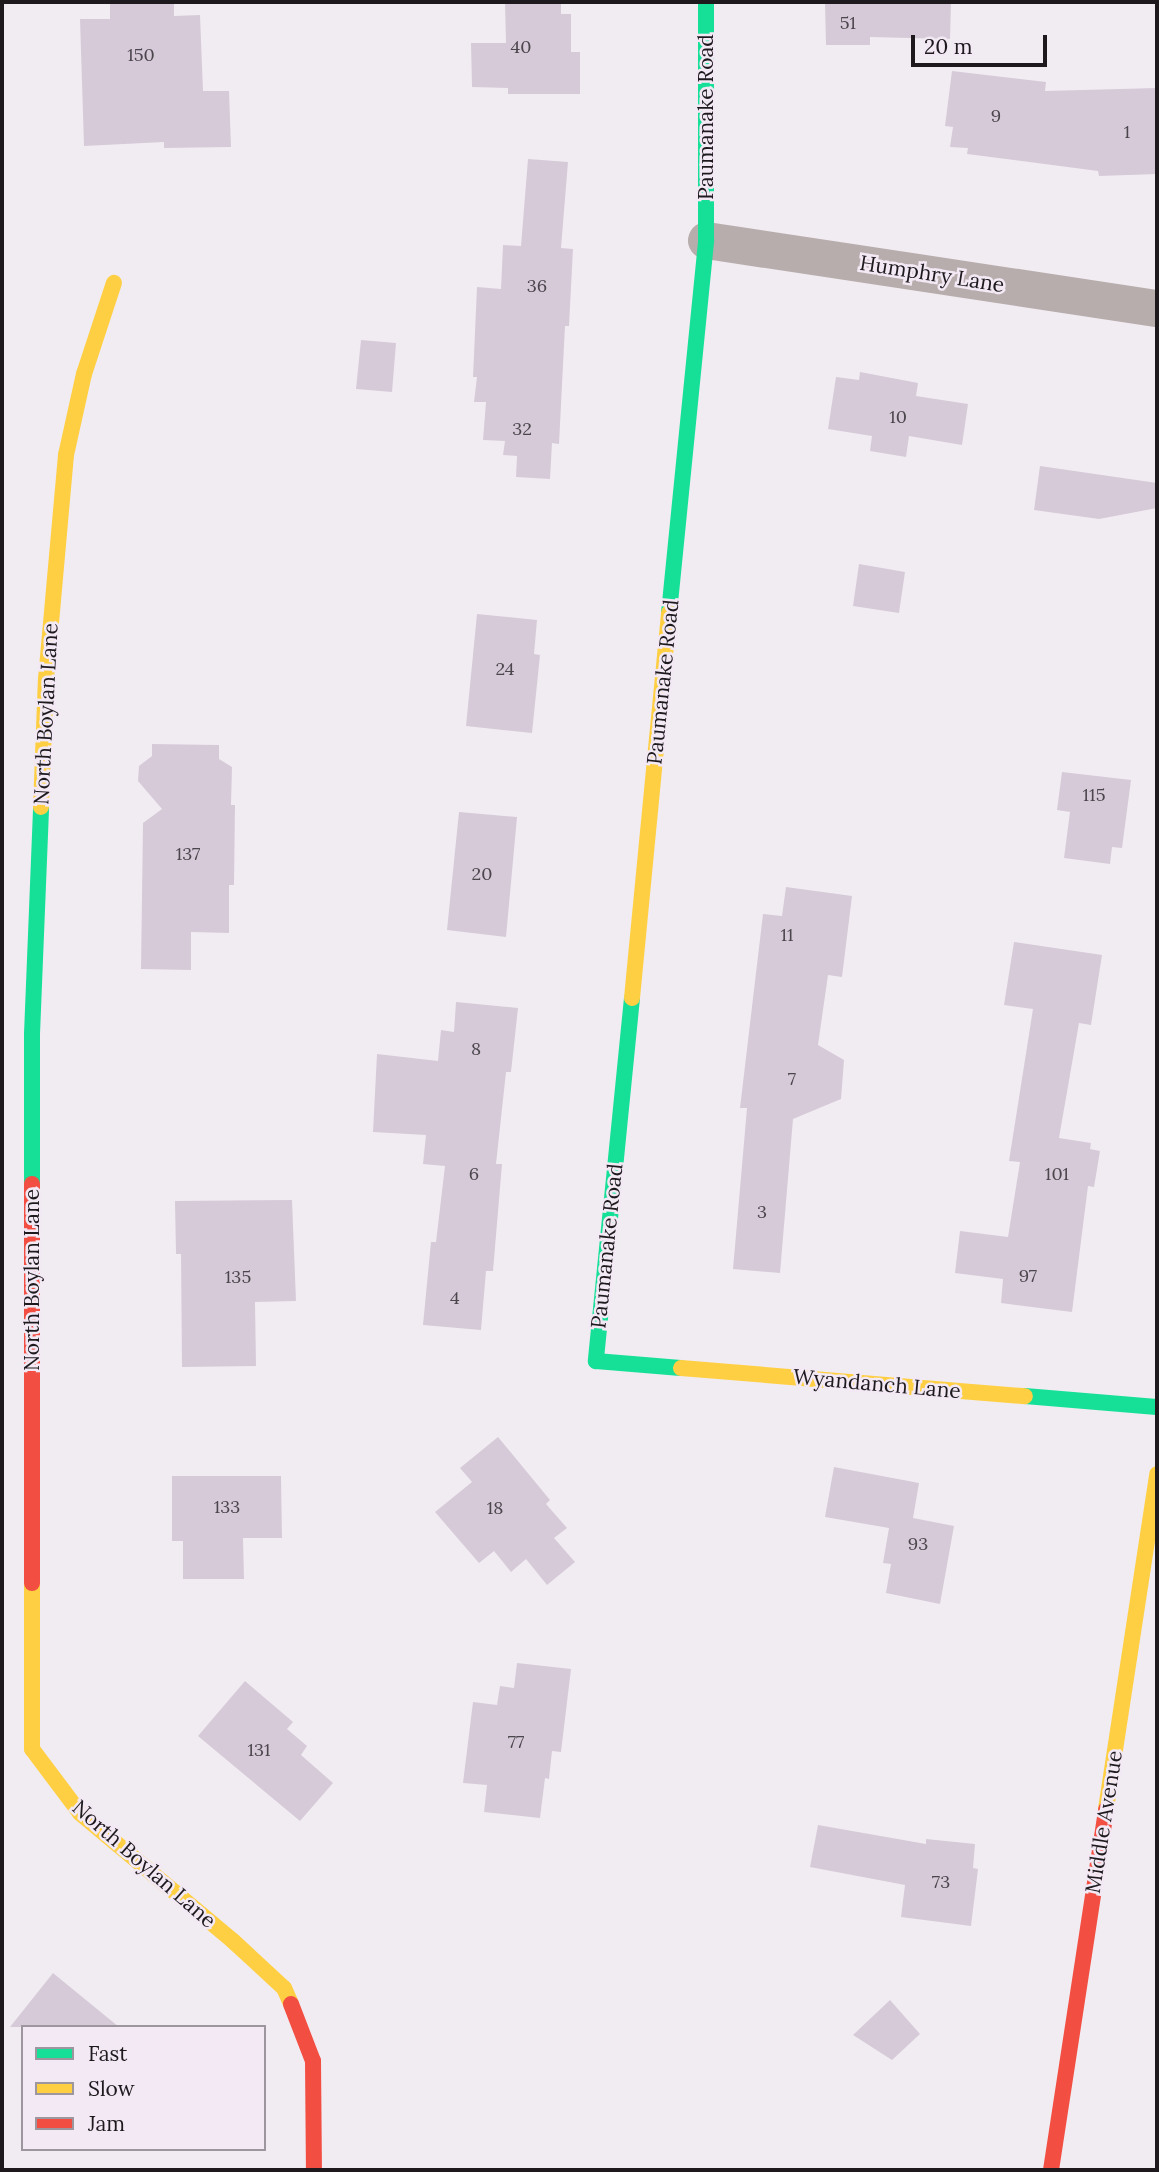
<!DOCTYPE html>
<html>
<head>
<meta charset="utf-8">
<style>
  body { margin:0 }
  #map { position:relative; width:1159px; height:2172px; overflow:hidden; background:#f1ecf2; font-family:Lora,serif }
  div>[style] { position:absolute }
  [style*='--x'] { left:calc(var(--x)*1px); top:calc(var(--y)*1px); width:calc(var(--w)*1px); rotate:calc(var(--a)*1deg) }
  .building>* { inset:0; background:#d6cad9 }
  .street>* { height:37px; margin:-18.5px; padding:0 18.5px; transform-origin:18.5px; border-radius:18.5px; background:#b8adad }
  .fast>* { height:16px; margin:-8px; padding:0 8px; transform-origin:8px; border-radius:8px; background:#16e098 }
  .slow>* { height:16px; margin:-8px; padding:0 8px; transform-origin:8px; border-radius:8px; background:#ffcf43 }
  .jam>* { height:16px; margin:-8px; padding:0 8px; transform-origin:8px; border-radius:8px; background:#f24e42 }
  span { translate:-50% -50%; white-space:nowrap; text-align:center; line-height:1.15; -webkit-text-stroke:5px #f3e9f5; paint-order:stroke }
  .number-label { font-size:18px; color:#4b454c }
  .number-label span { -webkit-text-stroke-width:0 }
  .street-label { font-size:21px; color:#1d191d }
  .frame { position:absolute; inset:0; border:4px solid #1d191d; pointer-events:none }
  .legend { position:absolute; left:21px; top:2025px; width:245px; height:126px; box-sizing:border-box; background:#f3e9f5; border:2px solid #9d969f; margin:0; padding:9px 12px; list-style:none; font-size:21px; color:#1d191d }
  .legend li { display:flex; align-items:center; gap:14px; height:35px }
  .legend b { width:35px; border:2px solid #9d969f }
  .scale { position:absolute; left:911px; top:35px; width:136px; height:32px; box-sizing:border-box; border:4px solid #1d191d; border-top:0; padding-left:9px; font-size:21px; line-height:24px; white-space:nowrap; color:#1d191d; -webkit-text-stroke:5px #f3e9f5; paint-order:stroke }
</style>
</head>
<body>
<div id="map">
  <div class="building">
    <i style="clip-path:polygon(110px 2px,174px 2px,174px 16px,200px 15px,203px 91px,229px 91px,231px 147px,164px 148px,164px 142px,84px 146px,80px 19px,110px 19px)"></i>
    <i style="clip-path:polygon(505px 2px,561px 2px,561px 14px,571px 14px,571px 52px,580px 52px,580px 94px,508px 94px,508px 88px,472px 87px,471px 43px,506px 43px)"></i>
    <i style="clip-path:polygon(825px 2px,951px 2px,950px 39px,870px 37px,870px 45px,826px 45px)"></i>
    <i style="clip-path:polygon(952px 71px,1046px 82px,1045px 91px,1157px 88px,1157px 174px,1099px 176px,1098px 171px,967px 154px,968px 148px,950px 147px,953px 127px,945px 126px)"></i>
    <i style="clip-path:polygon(528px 159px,568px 162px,561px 248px,573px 249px,569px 326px,565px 326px,559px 444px,552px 443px,550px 479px,516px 477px,517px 456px,503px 455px,505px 441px,483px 440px,486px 402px,474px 402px,477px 377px,473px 377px,477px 287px,501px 289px,503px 245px,521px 246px)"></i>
    <i style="clip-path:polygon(361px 340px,396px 343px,392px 392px,356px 389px)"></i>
    <i style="clip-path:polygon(860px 372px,918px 383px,916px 396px,968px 404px,962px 445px,909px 436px,906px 457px,870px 451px,872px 436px,828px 429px,836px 377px,859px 380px)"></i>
    <i style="clip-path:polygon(1040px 466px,1157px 483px,1157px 508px,1099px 519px,1034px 510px)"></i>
    <i style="clip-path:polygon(859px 564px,905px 572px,899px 613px,853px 606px)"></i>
    <i style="clip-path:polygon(477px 614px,537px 620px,534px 654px,540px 655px,532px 733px,466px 726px)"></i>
    <i style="clip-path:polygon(152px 744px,219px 745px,219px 759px,232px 767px,231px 805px,235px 805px,234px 885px,229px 885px,229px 933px,191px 932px,191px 970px,141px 969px,143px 823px,162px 809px,138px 781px,139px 766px,152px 756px)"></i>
    <i style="clip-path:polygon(1062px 772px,1131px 780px,1122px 848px,1112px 847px,1110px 864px,1064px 858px,1070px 812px,1057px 810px)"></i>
    <i style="clip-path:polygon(459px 812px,517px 817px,506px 937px,447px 930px)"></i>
    <i style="clip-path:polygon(786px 887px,852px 896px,842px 977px,828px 975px,818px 1045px,844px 1060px,841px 1099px,793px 1119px,780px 1273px,733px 1269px,747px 1108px,740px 1108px,763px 914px,782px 916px)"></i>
    <i style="clip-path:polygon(1014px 942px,1102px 955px,1091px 1025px,1079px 1023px,1059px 1138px,1091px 1143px,1090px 1149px,1100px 1151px,1094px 1187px,1088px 1186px,1072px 1312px,1001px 1303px,1003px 1279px,955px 1273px,960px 1231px,1008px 1237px,1020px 1162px,1009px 1161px,1033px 1009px,1004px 1005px)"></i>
    <i style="clip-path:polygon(456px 1002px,518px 1008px,511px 1072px,506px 1072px,496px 1164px,502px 1164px,493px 1271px,486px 1271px,481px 1330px,423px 1325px,431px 1242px,436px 1242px,445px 1166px,423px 1164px,426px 1135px,373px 1132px,377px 1054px,438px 1061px,441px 1030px,454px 1032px)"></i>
    <i style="clip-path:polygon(292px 1200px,296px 1301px,255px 1302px,256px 1366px,182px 1367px,181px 1254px,176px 1254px,175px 1201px)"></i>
    <i style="clip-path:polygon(498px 1437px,550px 1500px,546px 1504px,567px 1528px,554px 1538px,575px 1562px,547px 1585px,526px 1559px,511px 1572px,494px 1551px,479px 1563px,435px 1512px,472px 1482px,460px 1468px)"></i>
    <i style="clip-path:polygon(834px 1467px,919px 1483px,913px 1518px,954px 1526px,940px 1604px,886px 1593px,891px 1564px,883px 1563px,889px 1528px,825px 1517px)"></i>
    <i style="clip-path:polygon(172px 1476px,281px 1476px,282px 1538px,243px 1538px,244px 1579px,183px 1579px,183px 1541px,172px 1541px)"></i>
    <i style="clip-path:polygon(517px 1663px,571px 1669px,561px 1752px,552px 1751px,549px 1779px,545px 1778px,540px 1818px,484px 1812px,487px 1785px,463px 1783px,473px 1702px,497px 1705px,500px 1686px,514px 1688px)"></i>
    <i style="clip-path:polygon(245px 1681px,293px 1722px,287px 1729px,307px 1746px,301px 1755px,333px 1783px,300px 1821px,198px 1736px)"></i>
    <i style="clip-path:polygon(818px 1825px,926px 1844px,926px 1839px,975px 1844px,973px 1868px,978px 1869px,971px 1926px,901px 1917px,905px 1885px,810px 1867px)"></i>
    <i style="clip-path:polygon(53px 1973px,119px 2027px,10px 2027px)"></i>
    <i style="clip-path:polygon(890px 2000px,920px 2034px,892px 2060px,853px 2035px)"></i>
  </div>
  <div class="street">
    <i style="--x:706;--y:240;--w:456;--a:8.6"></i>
  </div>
  <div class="fast">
    <i style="--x:669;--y:613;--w:375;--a:-84.3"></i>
    <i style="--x:706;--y:240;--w:238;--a:-90"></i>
    <i style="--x:632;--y:998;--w:365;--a:95.7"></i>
    <i style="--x:596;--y:1361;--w:85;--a:4.7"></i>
    <i style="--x:32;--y:1184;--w:150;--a:-90"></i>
    <i style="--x:32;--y:1034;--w:227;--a:-87.7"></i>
    <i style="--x:1025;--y:1396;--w:132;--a:4.8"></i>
  </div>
  <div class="slow">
    <i style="--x:41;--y:807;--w:128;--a:-87.8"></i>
    <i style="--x:46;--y:679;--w:225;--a:-84.9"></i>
    <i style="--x:66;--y:455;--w:83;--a:-77.5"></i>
    <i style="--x:84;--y:374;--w:96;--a:-71.8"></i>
    <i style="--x:632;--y:998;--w:387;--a:-84.5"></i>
    <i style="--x:681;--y:1368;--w:345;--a:4.7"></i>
    <i style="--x:32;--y:1583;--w:166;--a:90"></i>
    <i style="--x:32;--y:1749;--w:80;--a:53.1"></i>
    <i style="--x:80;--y:1813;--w:199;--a:39.9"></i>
    <i style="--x:233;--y:1941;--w:69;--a:42.7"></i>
    <i style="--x:284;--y:1988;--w:17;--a:66"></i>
    <i style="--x:1106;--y:1809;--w:339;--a:-81.3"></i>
  </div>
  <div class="jam">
    <i style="--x:32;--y:1184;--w:399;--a:90"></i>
    <i style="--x:291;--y:2004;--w:61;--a:68.9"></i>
    <i style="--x:313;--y:2061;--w:109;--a:89.5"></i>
    <i style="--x:1051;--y:2170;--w:365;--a:-81.3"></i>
  </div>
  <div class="number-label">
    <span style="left:848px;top:23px">51</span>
    <span style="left:521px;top:47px">40</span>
    <span style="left:141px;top:55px">150</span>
    <span style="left:996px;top:116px">9</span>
    <span style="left:1127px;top:132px">1</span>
    <span style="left:537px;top:286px">36</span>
    <span style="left:898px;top:417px">10</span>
    <span style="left:522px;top:429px">32</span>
    <span style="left:505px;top:669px">24</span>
    <span style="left:1094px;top:795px">115</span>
    <span style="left:188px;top:854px">137</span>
    <span style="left:482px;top:874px">20</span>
    <span style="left:787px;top:935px">11</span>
    <span style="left:476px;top:1049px">8</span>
    <span style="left:792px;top:1079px">7</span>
    <span style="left:474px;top:1174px">6</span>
    <span style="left:1057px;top:1174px">101</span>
    <span style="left:762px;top:1212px">3</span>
    <span style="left:1028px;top:1276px">97</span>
    <span style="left:238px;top:1277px">135</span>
    <span style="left:455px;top:1298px">4</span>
    <span style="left:227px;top:1507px">133</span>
    <span style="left:495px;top:1508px">18</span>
    <span style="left:918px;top:1544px">93</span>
    <span style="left:516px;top:1742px">77</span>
    <span style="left:259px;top:1750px">131</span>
    <span style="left:941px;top:1882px">73</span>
  </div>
  <div class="street-label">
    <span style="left:706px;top:117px;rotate:-90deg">Paumanake Road</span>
    <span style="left:932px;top:274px;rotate:9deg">Humphry Lane</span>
    <span style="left:663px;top:682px;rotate:-84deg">Paumanake Road</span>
    <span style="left:46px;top:714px;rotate:-87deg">North Boylan Lane</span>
    <span style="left:607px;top:1246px;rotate:-84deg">Paumanake Road</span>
    <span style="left:32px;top:1280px;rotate:-90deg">North Boylan Lane</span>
    <span style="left:877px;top:1384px;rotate:5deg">Wyandanch Lane</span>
    <span style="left:1104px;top:1822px;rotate:-81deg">Middle Avenue</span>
    <span style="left:144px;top:1864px;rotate:41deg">North Boylan Lane</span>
  </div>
  <div class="frame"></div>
  <ul class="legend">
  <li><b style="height:9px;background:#16e098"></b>Fast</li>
  <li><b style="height:9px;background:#ffcf43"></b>Slow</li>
  <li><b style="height:9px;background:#f24e42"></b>Jam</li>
  </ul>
  <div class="scale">20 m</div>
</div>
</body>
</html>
